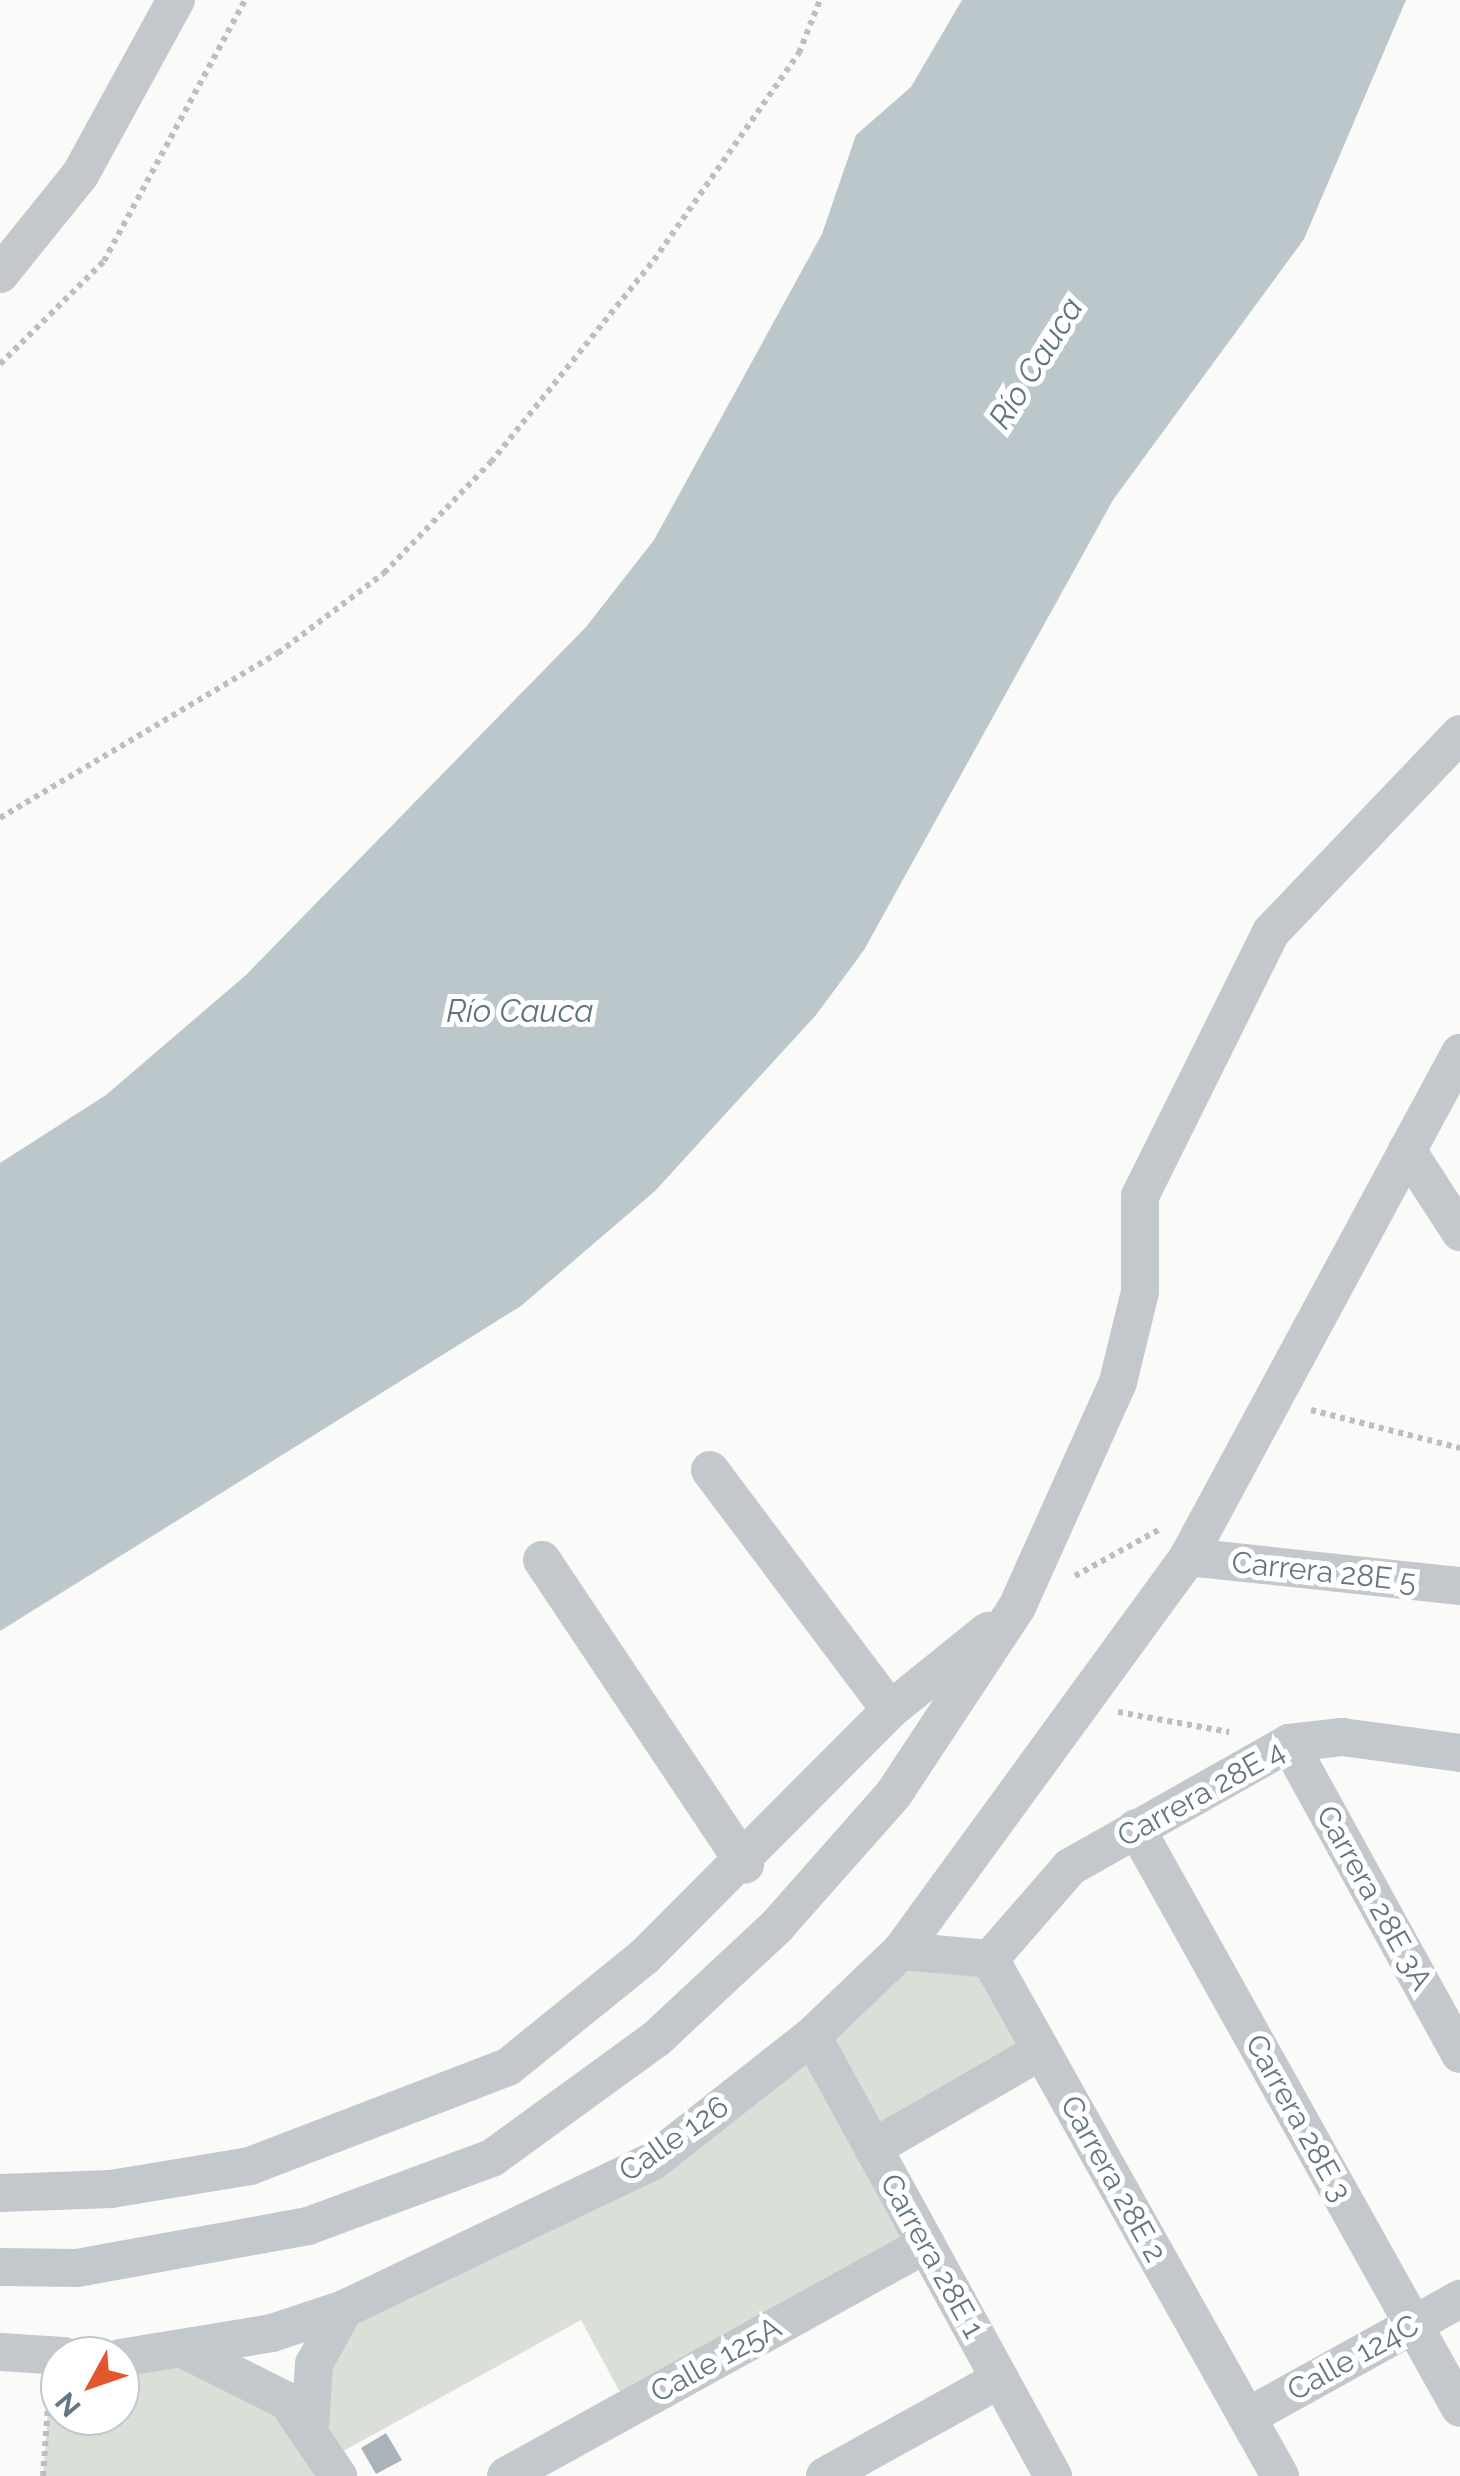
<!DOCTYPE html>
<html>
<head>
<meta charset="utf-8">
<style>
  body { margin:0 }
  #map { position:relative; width:1460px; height:2476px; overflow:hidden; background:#fafaf8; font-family:Raleway,sans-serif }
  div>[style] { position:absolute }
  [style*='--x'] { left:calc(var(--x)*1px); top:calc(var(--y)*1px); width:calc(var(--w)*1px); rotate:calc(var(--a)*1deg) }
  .green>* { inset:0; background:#dadfd7 }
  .water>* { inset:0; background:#bbc7cb }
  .building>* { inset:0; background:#aab3b9 }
  .path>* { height:6px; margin-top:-3px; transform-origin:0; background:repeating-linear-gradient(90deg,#bbbfc2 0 5px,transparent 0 10px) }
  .minor>* { height:38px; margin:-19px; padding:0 19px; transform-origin:19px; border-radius:19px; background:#c3c8cc }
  span { translate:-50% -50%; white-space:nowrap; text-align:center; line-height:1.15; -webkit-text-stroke:10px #fff; paint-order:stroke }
  .street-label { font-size:30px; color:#657683 }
  .water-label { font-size:32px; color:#60757c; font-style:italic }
  .north { position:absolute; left:40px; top:2336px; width:100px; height:100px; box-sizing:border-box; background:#fff; border:2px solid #c1c8cd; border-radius:50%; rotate:230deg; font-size:28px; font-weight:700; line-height:40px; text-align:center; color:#657683 }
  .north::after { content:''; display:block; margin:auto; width:35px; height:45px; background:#e4572e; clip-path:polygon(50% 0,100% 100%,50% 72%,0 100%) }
</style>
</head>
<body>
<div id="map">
  <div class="green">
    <i style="clip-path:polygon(901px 1951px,989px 1959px,1041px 2051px,874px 2148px,926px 2244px,629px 2409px,581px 2320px,329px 2459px,338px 2476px,43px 2476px,52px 2356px,60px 2356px,60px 2416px,120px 2416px,120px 2358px,185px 2350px,287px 2401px,326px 2334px,653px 2161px)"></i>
  </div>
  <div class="water">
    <i style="clip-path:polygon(962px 0,1406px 0,1304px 239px,1113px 500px,864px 950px,816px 1015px,655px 1191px,521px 1306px,0 1631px,0 1163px,106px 1095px,246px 975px,586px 627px,654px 540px,822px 234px,856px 135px,911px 87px)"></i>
  </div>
  <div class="building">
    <i style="clip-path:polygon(386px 2433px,402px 2460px,376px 2474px,361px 2448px)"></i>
  </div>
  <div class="path">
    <i style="--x:0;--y:364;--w:146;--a:-44.7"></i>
    <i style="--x:104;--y:261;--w:297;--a:-61.6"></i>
    <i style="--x:0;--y:818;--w:323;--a:-30.7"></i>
    <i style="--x:278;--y:653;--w:133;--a:-37"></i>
    <i style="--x:384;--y:573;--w:154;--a:-46.1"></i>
    <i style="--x:491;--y:462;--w:260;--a:-51.1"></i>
    <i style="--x:654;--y:260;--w:253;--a:-55"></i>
    <i style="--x:799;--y:53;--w:57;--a:-68.4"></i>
    <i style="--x:1311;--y:1410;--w:154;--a:14.3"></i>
    <i style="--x:1075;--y:1576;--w:97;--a:-28.9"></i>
    <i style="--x:1118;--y:1712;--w:113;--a:10.2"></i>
    <i style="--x:43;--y:2476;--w:84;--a:-85.9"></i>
  </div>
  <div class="minor">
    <i style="--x:0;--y:274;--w:127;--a:-51.1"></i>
    <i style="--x:80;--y:175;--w:200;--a:-61.3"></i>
    <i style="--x:1407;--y:1150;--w:98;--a:57.1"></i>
    <i style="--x:710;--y:1470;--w:300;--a:53.1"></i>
    <i style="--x:1188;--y:1557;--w:274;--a:6.1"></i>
    <i style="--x:542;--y:1560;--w:366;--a:56.3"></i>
    <i style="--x:1289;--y:1743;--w:355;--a:61.2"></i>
    <i style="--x:1136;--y:1828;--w:664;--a:60.81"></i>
    <i style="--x:901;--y:1951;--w:89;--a:5.1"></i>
    <i style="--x:990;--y:1959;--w:593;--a:60.71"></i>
    <i style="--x:990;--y:1959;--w:122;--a:-49"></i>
    <i style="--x:1070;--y:1867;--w:252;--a:-29.5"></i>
    <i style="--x:1289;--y:1743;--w:53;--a:-6.5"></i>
    <i style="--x:1342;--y:1737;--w:119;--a:7.7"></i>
    <i style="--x:812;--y:2036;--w:502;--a:61.29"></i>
    <i style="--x:873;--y:2148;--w:194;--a:-30"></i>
    <i style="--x:0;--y:2193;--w:111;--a:-2.1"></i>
    <i style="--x:111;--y:2189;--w:141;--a:-9.4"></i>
    <i style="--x:250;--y:2166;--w:276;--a:-21"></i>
    <i style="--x:508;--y:2067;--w:175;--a:-39"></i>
    <i style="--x:644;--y:1957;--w:349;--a:-45.1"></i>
    <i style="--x:890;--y:1710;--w:126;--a:-38.9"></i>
    <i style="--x:0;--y:2267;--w:77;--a:0.7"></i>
    <i style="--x:77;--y:2268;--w:235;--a:-10.3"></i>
    <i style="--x:308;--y:2226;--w:196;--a:-20.3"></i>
    <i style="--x:492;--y:2158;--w:203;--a:-36"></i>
    <i style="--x:656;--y:2039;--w:166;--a:-43"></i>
    <i style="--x:777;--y:1926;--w:175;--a:-48.5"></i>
    <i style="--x:893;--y:1795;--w:225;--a:-56.6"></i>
    <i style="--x:1017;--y:1607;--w:247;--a:-65.8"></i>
    <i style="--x:1118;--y:1382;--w:93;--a:-76.3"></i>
    <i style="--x:1140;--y:1292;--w:96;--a:-90"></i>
    <i style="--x:1140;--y:1196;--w:295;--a:-63.6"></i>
    <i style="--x:1271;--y:932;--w:274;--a:-46.3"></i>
    <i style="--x:185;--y:2350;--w:114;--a:26.6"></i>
    <i style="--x:287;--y:2401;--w:91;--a:55.8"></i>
    <i style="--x:0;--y:2352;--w:64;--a:3.6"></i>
    <i style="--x:120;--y:2358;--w:154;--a:-9.3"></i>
    <i style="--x:272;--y:2333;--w:76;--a:-18.4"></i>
    <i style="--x:344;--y:2309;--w:343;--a:-25.6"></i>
    <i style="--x:653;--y:2161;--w:202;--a:-38.2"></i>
    <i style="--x:812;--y:2036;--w:123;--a:-43.7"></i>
    <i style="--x:901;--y:1951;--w:487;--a:-53.9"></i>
    <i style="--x:1188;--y:1557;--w:573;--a:-61.65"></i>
    <i style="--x:1247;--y:2417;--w:244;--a:-29"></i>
    <i style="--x:310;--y:2427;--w:63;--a:-86.4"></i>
    <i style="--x:314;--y:2364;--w:63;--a:-61.4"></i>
    <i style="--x:506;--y:2476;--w:480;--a:-28.9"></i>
    <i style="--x:825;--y:2476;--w:200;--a:-29"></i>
  </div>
  <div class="street-label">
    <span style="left:1324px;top:1572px;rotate:6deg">Carrera 28E 5</span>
    <span style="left:1201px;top:1794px;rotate:-29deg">Carrera 28E 4</span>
    <span style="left:1374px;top:1898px;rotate:61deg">Carrera 28E 3A</span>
    <span style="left:1298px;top:2118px;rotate:61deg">Carrera 28E 3</span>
    <span style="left:674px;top:2139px;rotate:-35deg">Calle 126</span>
    <span style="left:1113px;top:2179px;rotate:61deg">Carrera 28E 2</span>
    <span style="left:932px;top:2256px;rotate:61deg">Carrera 28E 1</span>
    <span style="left:1353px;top:2358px;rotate:-29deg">Calle 124C</span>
    <span style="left:716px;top:2360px;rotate:-29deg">Calle 125A</span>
  </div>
  <div class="water-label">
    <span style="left:1036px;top:363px;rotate:-58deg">Río Cauca</span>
    <span style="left:520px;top:1011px">Río Cauca</span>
  </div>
  <div class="north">N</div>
</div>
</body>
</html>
